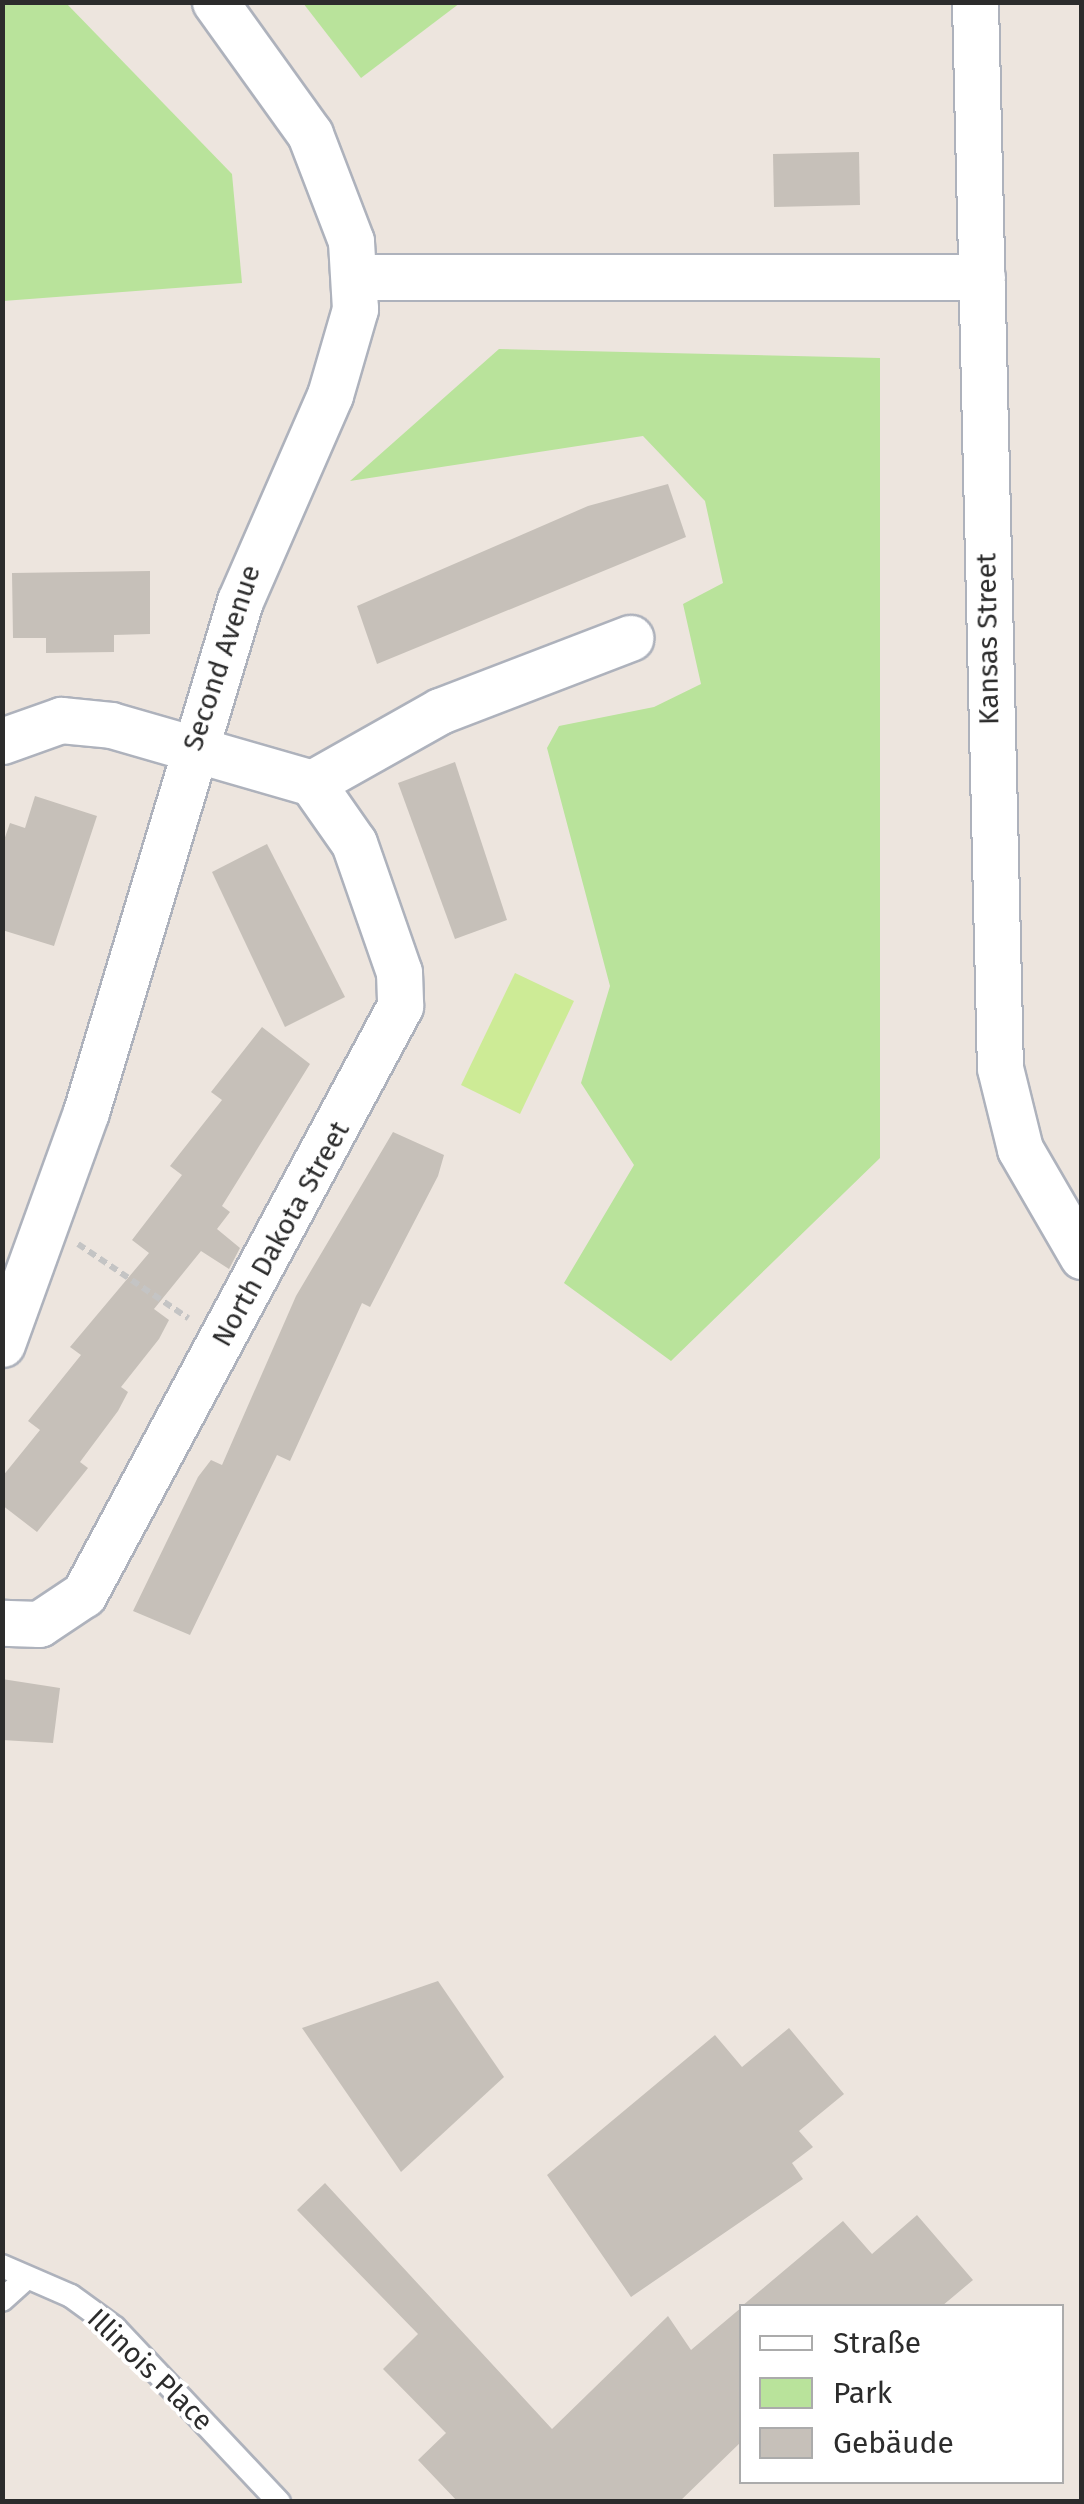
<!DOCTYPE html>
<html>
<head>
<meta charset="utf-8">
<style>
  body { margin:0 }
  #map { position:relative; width:1084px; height:2504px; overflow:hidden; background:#ede5de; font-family:"Fira Sans",sans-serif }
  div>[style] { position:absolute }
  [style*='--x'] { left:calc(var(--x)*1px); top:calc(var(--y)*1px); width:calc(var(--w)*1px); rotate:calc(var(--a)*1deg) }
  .green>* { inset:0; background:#b9e39b }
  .pitch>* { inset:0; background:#cdeb96 }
  .building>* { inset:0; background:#c6c0b9 }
  .path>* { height:6px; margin-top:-3px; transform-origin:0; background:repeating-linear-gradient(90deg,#c4c4c4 0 8px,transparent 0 13px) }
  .roads { filter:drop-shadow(2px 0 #aeb2bc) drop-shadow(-2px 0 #aeb2bc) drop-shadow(0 2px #aeb2bc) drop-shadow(0 -2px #aeb2bc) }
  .lane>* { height:22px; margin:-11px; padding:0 11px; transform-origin:11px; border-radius:11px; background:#fff }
  .street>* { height:45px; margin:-22.5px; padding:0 22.5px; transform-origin:22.5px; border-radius:22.5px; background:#fff }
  span { translate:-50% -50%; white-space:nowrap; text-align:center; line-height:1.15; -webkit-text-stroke:8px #fff; paint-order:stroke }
  .street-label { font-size:28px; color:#2c2c2c }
  .frame { position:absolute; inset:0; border:5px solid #2c2c2c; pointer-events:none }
  .legend { position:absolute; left:739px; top:2304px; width:325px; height:180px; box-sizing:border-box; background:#fff; border:2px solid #ababab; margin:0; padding:12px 18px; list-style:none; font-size:30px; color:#2c2c2c }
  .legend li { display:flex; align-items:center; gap:20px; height:50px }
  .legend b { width:50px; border:2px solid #ababab }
</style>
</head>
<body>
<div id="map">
  <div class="green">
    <i style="clip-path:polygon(3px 2px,66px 3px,232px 174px,242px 283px,3px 301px)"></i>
    <i style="clip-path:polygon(303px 3px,460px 3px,361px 78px)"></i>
    <i style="clip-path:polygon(499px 349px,880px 358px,880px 1158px,671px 1361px,564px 1283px,634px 1165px,581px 1083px,610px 986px,547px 748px,559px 726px,654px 707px,701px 684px,683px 604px,723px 583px,705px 501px,643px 436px,350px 481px)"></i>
  </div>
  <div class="pitch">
    <i style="clip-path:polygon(515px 973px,574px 1001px,520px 1114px,461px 1085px)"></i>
  </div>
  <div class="building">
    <i style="clip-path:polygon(859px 152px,860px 205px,774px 207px,773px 154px)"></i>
    <i style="clip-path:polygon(668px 484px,686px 537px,377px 664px,357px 606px,588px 506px)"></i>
    <i style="clip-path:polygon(150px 571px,150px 634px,114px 635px,114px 652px,46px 653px,46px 638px,13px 638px,12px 573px)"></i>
    <i style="clip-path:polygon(455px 762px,507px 920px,455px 939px,398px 783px)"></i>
    <i style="clip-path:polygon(35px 796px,97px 816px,54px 946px,2px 930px,2px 846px,10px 823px,25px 828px)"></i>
    <i style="clip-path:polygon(267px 844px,345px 997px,285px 1027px,212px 872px)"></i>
    <i style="clip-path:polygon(262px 1027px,310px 1064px,222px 1206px,230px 1212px,217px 1229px,240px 1248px,229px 1269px,201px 1251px,154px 1309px,169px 1320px,159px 1339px,121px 1387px,128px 1392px,118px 1411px,80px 1462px,88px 1468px,37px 1532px,2px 1505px,2px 1477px,40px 1430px,28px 1421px,81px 1355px,70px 1347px,149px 1253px,132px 1240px,182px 1175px,170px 1166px,222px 1100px,211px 1092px)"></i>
    <i style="clip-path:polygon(393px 1132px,444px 1155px,438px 1176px,370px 1307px,362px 1303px,290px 1461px,277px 1455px,190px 1635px,133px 1611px,198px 1477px,211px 1460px,222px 1465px,296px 1296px)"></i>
    <i style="clip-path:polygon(2px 1679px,60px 1688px,53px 1743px,2px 1740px)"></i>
    <i style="clip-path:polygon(438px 1981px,504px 2077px,401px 2172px,302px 2028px)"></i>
    <i style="clip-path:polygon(789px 2028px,844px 2094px,799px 2131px,813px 2147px,792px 2163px,803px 2179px,631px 2297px,547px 2175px,715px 2035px,742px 2067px)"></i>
    <i style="clip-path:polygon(325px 2183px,552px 2429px,668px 2316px,691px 2350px,742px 2307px,742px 2441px,679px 2502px,458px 2502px,418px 2460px,446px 2433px,383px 2369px,418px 2334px,297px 2210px)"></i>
    <i style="clip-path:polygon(917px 2215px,973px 2280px,942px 2306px,742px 2306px,843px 2221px,872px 2254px)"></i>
  </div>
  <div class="path">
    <i style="--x:78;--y:1244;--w:133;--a:33.9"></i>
  </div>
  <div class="roads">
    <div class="lane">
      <i style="--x:2;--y:2266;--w:75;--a:23.5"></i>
      <i style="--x:71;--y:2296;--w:54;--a:36"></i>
      <i style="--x:115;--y:2328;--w:239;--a:46.7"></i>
      <i style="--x:2;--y:2300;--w:28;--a:-42"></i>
    </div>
    <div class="street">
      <i style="--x:975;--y:2;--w:1066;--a:88.66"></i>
      <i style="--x:1000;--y:1068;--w:83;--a:76.1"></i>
      <i style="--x:1020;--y:1149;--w:124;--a:59.9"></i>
      <i style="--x:356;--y:277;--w:626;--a:0"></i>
      <i style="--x:2;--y:741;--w:63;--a:-19.6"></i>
      <i style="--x:61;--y:720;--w:50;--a:5.7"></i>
      <i style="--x:111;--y:725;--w:209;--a:16.1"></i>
      <i style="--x:312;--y:783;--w:73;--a:55"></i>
      <i style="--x:354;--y:843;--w:137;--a:70.8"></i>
      <i style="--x:399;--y:972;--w:34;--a:88"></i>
      <i style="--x:400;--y:1006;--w:668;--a:118.25"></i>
      <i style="--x:84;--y:1594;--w:54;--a:146.3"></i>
      <i style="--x:39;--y:1624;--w:37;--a:-178"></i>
      <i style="--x:312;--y:783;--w:147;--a:-29.4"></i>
      <i style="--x:440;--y:711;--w:204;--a:-21"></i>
      <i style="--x:2;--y:1344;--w:247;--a:-70.1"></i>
      <i style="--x:86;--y:1112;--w:534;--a:-73.23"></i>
      <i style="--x:240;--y:601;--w:225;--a:-66.4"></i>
      <i style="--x:330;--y:395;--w:90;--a:-73.8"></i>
      <i style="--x:355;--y:309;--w:68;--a:-93.4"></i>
      <i style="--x:351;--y:241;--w:115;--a:-111"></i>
      <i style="--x:310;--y:134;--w:163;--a:-125.7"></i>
    </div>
  </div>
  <div class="street-label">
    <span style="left:988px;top:639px;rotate:-91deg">Kansas Street</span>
    <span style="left:222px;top:658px;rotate:-72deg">Second Avenue</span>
    <span style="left:281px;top:1234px;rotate:-61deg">North Dakota Street</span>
    <span style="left:150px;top:2370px;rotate:44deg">Illinois Place</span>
  </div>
  <div class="frame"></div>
  <ul class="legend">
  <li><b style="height:12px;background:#fff"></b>Straße</li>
  <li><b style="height:28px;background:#b9e39b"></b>Park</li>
  <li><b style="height:28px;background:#c6c0b9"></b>Gebäude</li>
  </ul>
</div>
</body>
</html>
